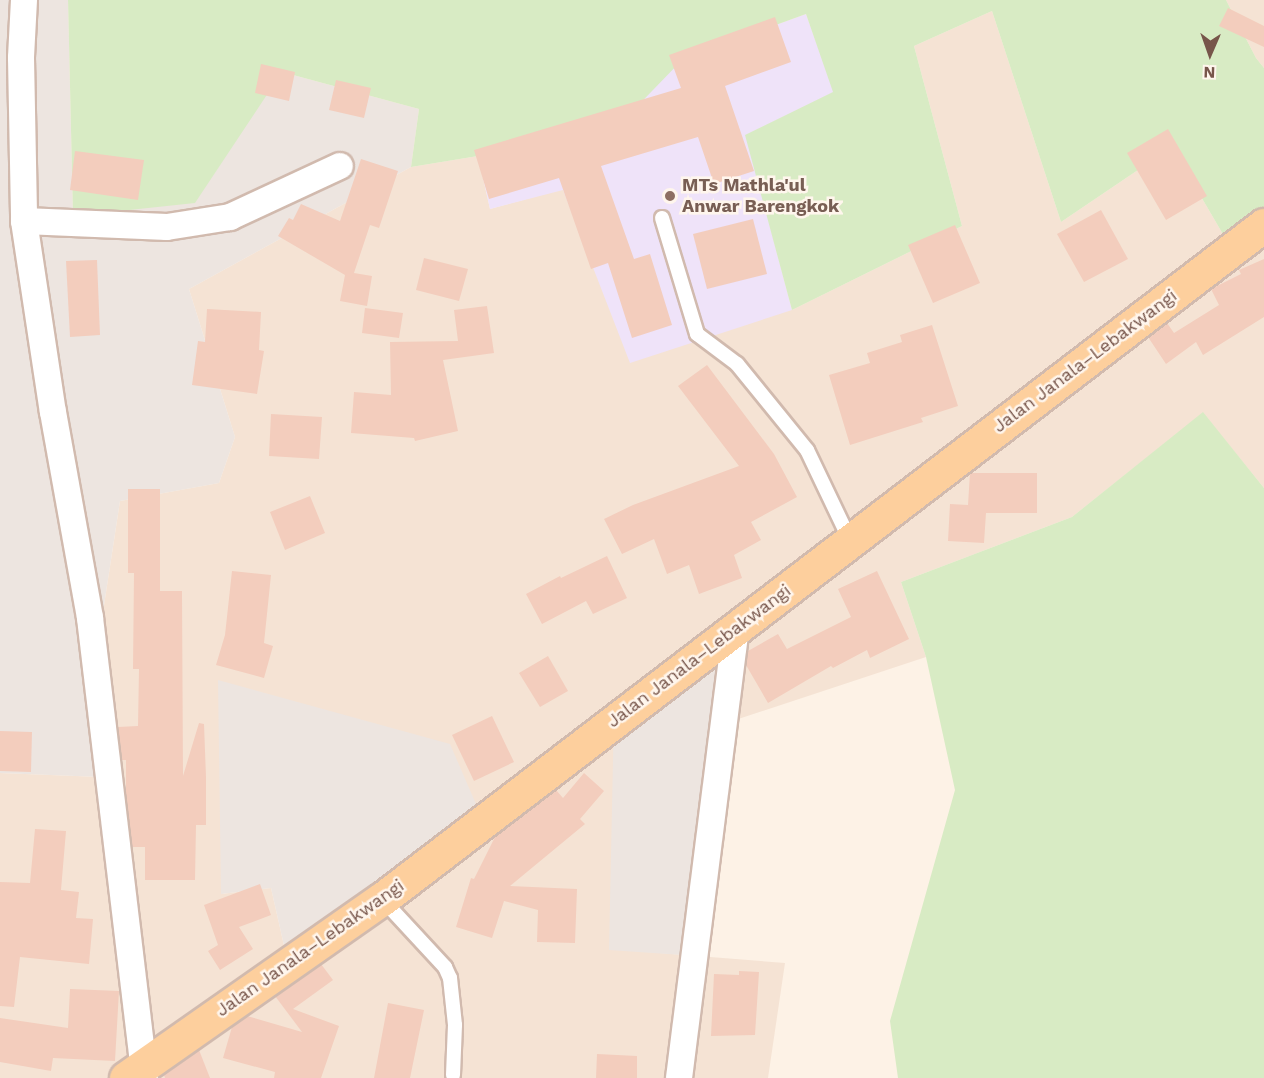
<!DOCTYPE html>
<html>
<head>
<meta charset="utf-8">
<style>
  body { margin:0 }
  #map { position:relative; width:1264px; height:1078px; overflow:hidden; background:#fdf2e6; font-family:"Work Sans",sans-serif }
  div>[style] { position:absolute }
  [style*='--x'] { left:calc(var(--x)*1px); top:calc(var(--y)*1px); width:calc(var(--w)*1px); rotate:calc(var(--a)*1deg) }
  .residential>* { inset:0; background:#f5e3d4 }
  .industrial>* { inset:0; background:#ede5e0 }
  .education>* { inset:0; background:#efe3f9 }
  .green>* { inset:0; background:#d8ebc4 }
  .building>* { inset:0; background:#f3cdbd }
  .roads { filter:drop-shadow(2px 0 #d1baae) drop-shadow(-2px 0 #d1baae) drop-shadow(0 2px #d1baae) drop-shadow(0 -2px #d1baae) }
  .service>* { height:14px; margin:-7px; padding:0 7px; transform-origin:7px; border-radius:7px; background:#fff }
  .minor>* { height:26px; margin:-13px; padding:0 13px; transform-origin:13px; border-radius:13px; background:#fff }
  .primary>* { height:33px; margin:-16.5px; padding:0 16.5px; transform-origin:16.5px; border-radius:16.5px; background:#fdcf9d }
  .dots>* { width:16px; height:16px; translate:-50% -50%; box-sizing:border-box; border:3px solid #fff6ed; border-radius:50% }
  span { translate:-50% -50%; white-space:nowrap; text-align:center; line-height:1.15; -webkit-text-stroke:5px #fff6ed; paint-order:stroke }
  .education-label { font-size:18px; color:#785e54; font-weight:700 }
  .left { translate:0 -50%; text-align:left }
  .street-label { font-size:18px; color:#77554a }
  .north { position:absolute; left:1180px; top:24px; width:60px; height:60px; -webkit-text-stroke:4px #fff6ed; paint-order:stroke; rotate:182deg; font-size:16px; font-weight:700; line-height:24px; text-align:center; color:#77554a }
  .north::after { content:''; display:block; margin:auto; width:21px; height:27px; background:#77554a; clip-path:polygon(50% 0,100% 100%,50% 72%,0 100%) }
</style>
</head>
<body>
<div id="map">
  <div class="residential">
    <i style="clip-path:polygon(1226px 0,1264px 0,1264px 68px,1256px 58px)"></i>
    <i style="clip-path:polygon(evenodd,992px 11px,1061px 222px,1172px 147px,1224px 236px,1264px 209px,1264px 488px,1203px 413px,1072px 517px,901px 582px,926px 657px,717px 726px,609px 949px,785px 963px,768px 1078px,0 1078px,0 773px,100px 777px,97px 651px,120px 501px,219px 483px,235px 437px,189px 289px,411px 167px,478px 156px,490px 209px,563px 189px,792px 310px,962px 226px,914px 46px,992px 11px,478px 811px,287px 959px,271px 888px,221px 894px,478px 811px)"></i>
  </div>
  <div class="industrial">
    <i style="clip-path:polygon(0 0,68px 0,73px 215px,282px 72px,419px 109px,411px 167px,189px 289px,235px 437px,219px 483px,120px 501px,97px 651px,101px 777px,0 773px)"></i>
    <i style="clip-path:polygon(723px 643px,697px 956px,609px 950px,614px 710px)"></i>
    <i style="clip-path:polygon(218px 680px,450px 744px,479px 811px,287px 959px,271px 888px,221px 894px)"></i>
  </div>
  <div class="education">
    <i style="clip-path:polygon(806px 14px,834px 92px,746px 135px,792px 310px,630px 363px,563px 190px,490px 209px,478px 156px,683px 59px)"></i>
  </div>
  <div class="green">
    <i style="clip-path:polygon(68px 0,1226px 0,1256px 58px,1264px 68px,1264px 209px,1224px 236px,1172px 147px,1061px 222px,992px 11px,914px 46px,962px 226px,792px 310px,745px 135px,833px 92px,806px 14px,683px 59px,622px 122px,478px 156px,411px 167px,419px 109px,282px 72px,195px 203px,73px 216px)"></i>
    <i style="clip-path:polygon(1203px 412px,1264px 488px,1264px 1078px,898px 1078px,890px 1021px,955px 790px,926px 657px,901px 582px,1072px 517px)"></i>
  </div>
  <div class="building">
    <i style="clip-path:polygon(1228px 8px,1264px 26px,1264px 47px,1219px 26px)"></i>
    <i style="clip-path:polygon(775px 17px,791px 62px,725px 86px,754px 171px,714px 184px,698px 137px,601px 166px,634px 259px,650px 254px,672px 325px,632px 338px,608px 263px,591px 269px,559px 178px,489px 199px,474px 150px,681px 88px,669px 55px)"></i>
    <i style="clip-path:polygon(261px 64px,295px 72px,289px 101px,255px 93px)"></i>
    <i style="clip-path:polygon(336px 80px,371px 88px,364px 118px,329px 110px)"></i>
    <i style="clip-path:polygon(1168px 129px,1207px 196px,1166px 220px,1127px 153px)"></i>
    <i style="clip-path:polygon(75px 151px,144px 160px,138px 200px,70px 190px)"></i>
    <i style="clip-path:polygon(361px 159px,398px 171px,379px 228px,370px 225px,354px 273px,372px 276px,367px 306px,340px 301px,345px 275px,278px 236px,289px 218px,293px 220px,301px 204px,340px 221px)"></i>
    <i style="clip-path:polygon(1101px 210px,1128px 259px,1084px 282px,1057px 234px)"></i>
    <i style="clip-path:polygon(753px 219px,767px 274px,707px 289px,693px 234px)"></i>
    <i style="clip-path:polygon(955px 225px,980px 283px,933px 303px,908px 245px)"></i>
    <i style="clip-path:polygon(424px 258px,468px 269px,459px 301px,416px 290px)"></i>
    <i style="clip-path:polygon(1264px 259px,1264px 317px,1203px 355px,1196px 342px,1166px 364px,1148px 337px,1167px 323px,1174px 333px,1219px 305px,1211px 289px,1241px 274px,1239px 270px)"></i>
    <i style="clip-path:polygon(97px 260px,100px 335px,70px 337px,66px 261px)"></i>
    <i style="clip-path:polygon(487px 306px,494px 353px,443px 360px,458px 431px,415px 441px,414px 438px,351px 433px,354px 392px,391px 395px,390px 342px,458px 341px,454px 310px)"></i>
    <i style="clip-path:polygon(365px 308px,403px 313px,399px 338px,362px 333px)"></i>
    <i style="clip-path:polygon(207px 309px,261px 312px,259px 350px,264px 351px,257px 394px,192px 385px,198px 341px,205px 342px)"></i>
    <i style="clip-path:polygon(932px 325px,958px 406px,921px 418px,923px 422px,850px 445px,829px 375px,870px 363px,867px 353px,902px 342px,900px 335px)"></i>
    <i style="clip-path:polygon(707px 365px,774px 454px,797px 497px,751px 522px,761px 540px,734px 555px,742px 578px,699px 594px,689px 565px,667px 574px,654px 539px,622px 554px,604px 519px,633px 505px,739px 466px,678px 386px)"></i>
    <i style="clip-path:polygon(271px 414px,322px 417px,319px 459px,269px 456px)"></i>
    <i style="clip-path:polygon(970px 473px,1037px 473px,1037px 513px,986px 513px,984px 543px,948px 541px,950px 504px,968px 505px)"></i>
    <i style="clip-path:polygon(128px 489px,160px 489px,160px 591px,182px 591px,183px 776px,199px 723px,204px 724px,206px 777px,206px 825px,196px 825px,195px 880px,145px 880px,145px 847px,132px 847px,126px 796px,126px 760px,122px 760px,118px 727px,138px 726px,139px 669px,133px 669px,134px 573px,128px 573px)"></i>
    <i style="clip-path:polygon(310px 496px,325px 533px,285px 550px,270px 512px)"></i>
    <i style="clip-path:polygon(607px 556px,627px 598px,593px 614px,586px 601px,542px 624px,526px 594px,560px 576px,561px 578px)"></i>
    <i style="clip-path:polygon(232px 571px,271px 575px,264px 643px,273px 646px,264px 678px,216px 665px,225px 635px)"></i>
    <i style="clip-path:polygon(877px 571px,909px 639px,870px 658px,867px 650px,833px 668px,831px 666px,768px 703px,746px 665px,748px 651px,778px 634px,787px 649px,851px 617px,838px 589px)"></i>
    <i style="clip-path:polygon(548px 656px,568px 691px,540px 707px,519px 673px)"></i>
    <i style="clip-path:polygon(492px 716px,514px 762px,474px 781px,452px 735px)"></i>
    <i style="clip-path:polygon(0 731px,32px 732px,31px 772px,0 771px)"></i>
    <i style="clip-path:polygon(584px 773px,604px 791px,580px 819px,585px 824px,510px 886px,577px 889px,575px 943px,537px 942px,538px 910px,504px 901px,492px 938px,456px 927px,471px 878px,474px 879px,496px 835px,556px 790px,563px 798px)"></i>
    <i style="clip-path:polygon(35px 829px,66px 831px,61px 890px,79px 892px,76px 918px,93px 919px,89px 964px,20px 957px,14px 1007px,0 1006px,0 882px,30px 883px)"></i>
    <i style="clip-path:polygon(260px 884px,271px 915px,239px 927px,253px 949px,220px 970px,208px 951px,218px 945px,204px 905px)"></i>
    <i style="clip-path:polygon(321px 964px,333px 980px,293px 1009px,339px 1026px,321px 1078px,274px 1078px,275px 1072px,223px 1058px,232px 1027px,247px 1016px,302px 1032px,275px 996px)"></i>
    <i style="clip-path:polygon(739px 971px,759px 972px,755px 1035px,711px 1036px,714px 974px,739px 975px)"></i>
    <i style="clip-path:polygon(70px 989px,119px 991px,115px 1061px,53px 1058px,51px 1071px,0 1062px,0 1018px,68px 1028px)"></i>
    <i style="clip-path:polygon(388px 1003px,424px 1010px,410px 1078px,374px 1078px)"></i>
    <i style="clip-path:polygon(199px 1050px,210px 1078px,165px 1078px,164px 1075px)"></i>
    <i style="clip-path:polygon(597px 1054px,637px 1056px,637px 1078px,596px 1078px)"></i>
  </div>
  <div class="roads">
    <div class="service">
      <i style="--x:662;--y:218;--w:121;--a:73.2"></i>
      <i style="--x:697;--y:334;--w:50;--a:36.9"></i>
      <i style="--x:737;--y:364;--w:111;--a:50.9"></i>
      <i style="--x:807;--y:450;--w:100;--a:64.5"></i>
      <i style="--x:382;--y:899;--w:93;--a:47.2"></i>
      <i style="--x:445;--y:967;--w:12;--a:66"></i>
      <i style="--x:450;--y:978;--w:47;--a:83.9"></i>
      <i style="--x:455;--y:1025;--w:50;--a:92.3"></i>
    </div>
    <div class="minor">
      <i style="--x:24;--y:0;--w:58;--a:93"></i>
      <i style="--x:21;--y:58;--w:163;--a:88.9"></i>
      <i style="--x:24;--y:221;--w:193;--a:81.4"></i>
      <i style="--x:53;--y:412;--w:209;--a:79.8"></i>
      <i style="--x:90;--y:618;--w:463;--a:83.2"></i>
      <i style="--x:24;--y:221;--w:143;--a:2.4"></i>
      <i style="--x:167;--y:227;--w:64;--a:-9"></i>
      <i style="--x:230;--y:217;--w:121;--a:-24.9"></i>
      <i style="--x:679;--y:1078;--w:455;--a:-82.8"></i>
    </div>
    <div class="primary">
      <i style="--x:126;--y:1078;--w:312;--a:-35"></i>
      <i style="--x:382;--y:899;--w:1110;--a:-37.39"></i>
    </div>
  </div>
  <div class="dots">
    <i style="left:670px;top:196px;background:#8d6e63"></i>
  </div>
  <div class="education-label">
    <span class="left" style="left:682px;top:196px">MTs Mathla'ul<br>Anwar Barengkok</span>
  </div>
  <div class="street-label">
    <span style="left:1085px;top:361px;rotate:-37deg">Jalan Janala–Lebakwangi</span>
    <span style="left:699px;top:656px;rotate:-37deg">Jalan Janala–Lebakwangi</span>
    <span style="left:310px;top:948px;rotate:-35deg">Jalan Janala–Lebakwangi</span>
  </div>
  <div class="north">N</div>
</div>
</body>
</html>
